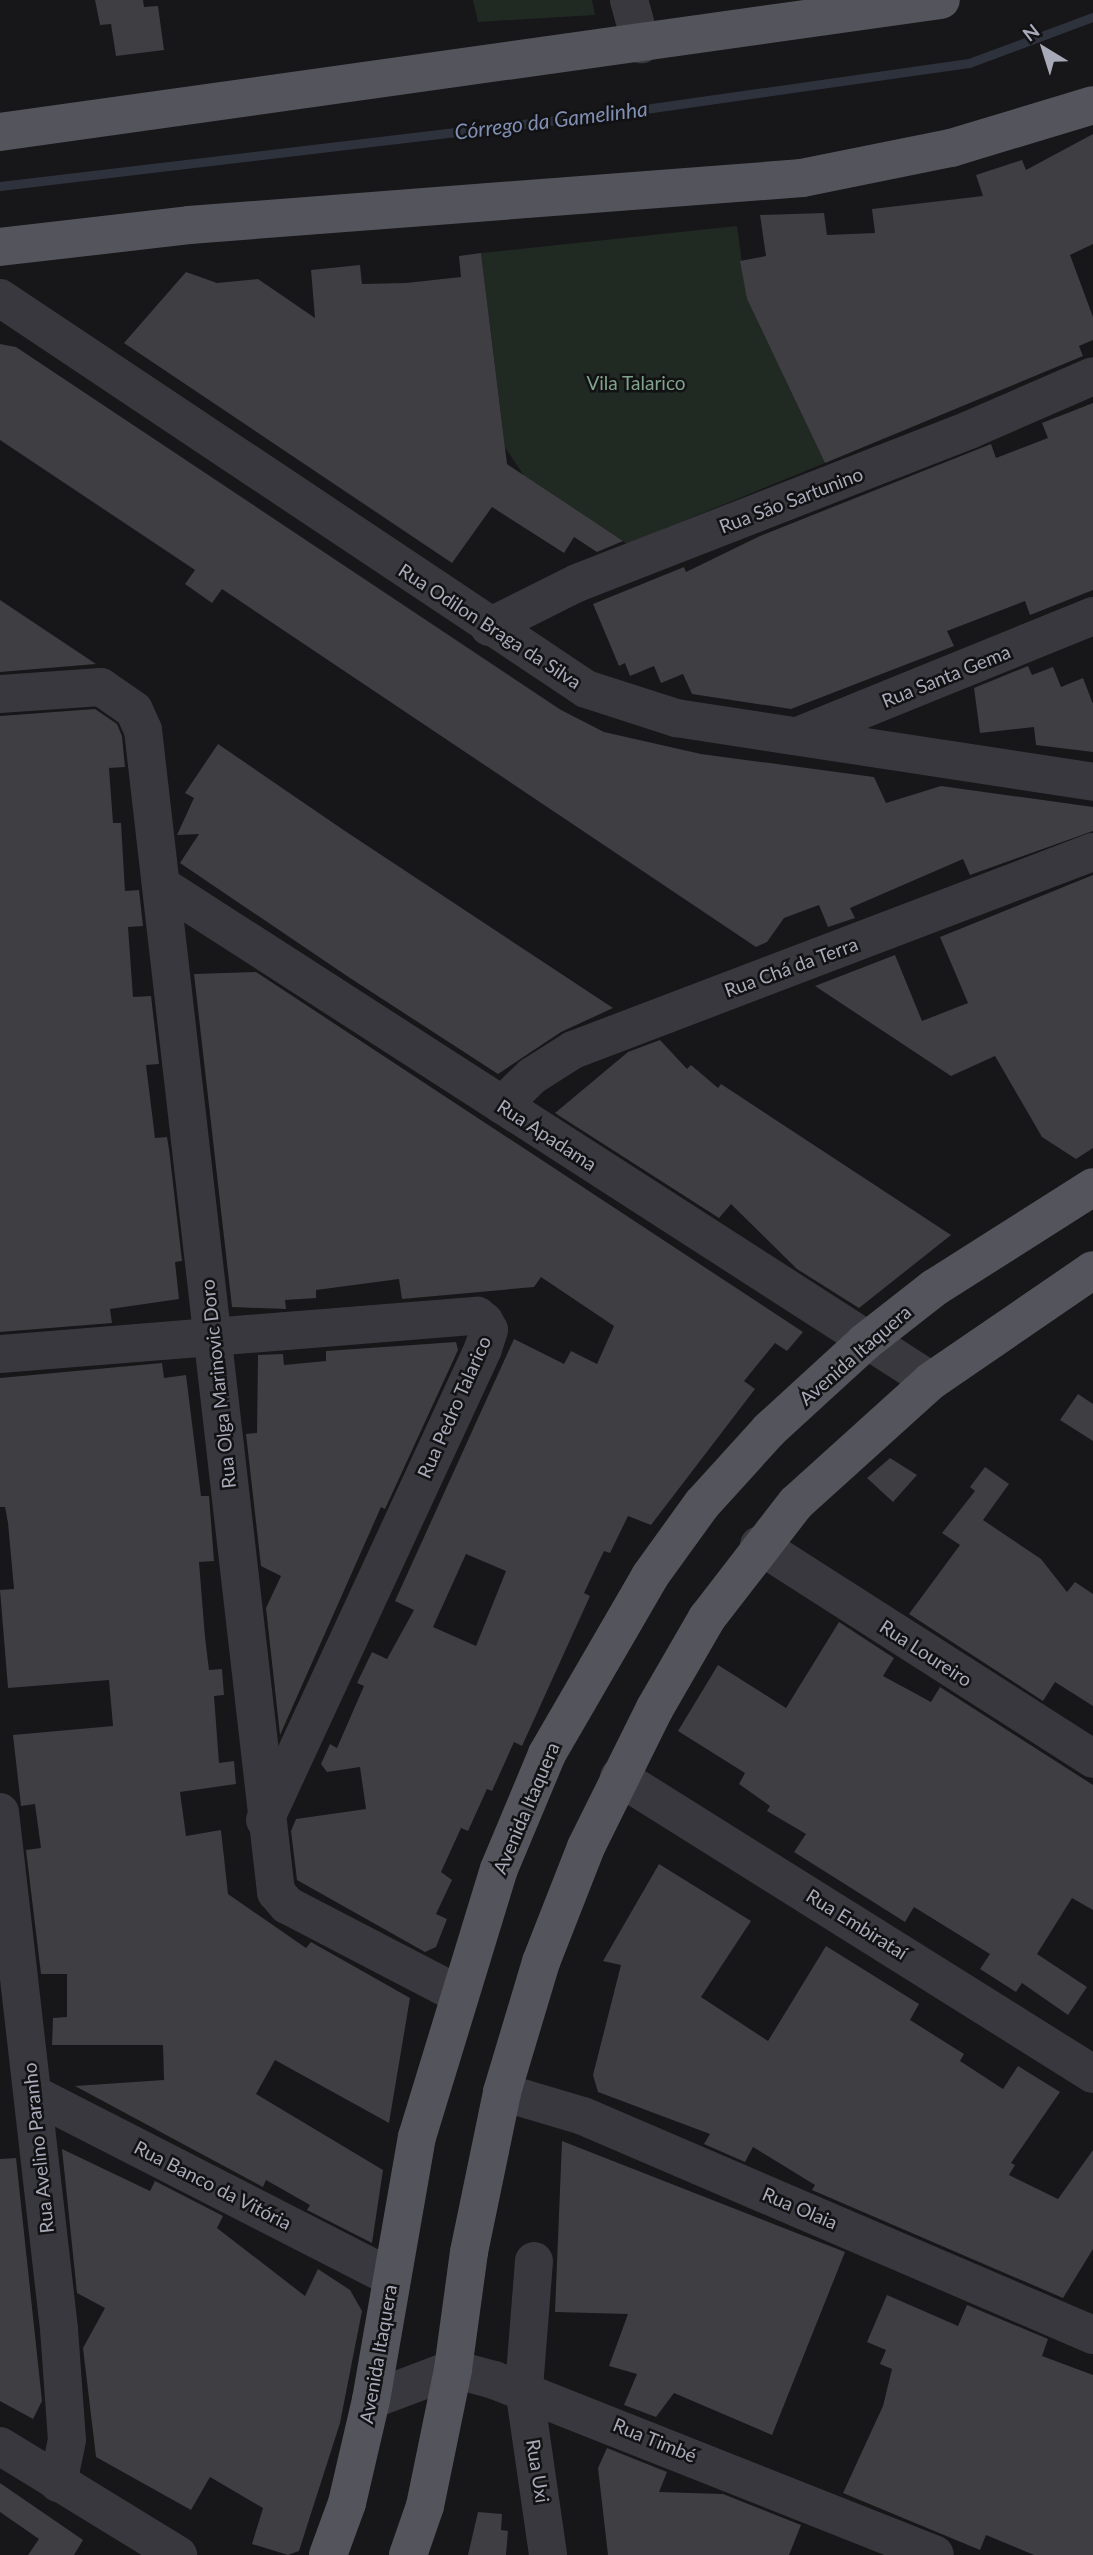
<!DOCTYPE html>
<html>
<head>
<meta charset="utf-8">
<style>
  body { margin:0 }
  #map { position:relative; width:1093px; height:2555px; overflow:hidden; background:#171719; font-family:Lato,sans-serif }
  div>[style] { position:absolute }
  [style*='--x'] { left:calc(var(--x)*1px); top:calc(var(--y)*1px); width:calc(var(--w)*1px); rotate:calc(var(--a)*1deg) }
  .green>* { inset:0; background:#212923 }
  .stream>* { height:9px; margin:-4.5px; padding:0 4.5px; transform-origin:4.5px; border-radius:4.5px; background:#2d323d }
  .building>* { inset:0; background:#3e3e43 }
  .minor>* { height:38px; margin:-19px; padding:0 19px; transform-origin:19px; border-radius:19px; background:#38383e }
  .major>* { height:38px; margin:-19px; padding:0 19px; transform-origin:19px; border-radius:19px; background:#54545d }
  span { translate:-50% -50%; white-space:nowrap; text-align:center; line-height:1.15; -webkit-text-stroke:5px #121214; paint-order:stroke }
  .park-label { font-size:19px; color:#80a38b }
  .street-label { font-size:19px; color:#a9aab9 }
  .water-label { font-size:21px; color:#808fb3; font-style:italic }
  .north { position:absolute; left:1009px; top:14px; width:70px; height:70px; -webkit-text-stroke:5px #121214; paint-order:stroke; rotate:322deg; font-size:19px; font-weight:700; line-height:28px; text-align:center; color:#a9aab9 }
  .north::after { content:''; display:block; margin:auto; width:24px; height:32px; background:#a9aab9; clip-path:polygon(50% 0,100% 100%,50% 72%,0 100%) }
</style>
</head>
<body>
<div id="map">
  <div class="green">
    <i style="clip-path:polygon(473px 0,592px 0,595px 15px,478px 22px)"></i>
    <i style="clip-path:polygon(737px 226px,747px 299px,825px 463px,627px 544px,524px 476px,505px 447px,481px 253px)"></i>
  </div>
  <div class="stream">
    <i style="--x:0;--y:186;--w:628;--a:-6.76"></i>
    <i style="--x:624;--y:112;--w:348;--a:-8.1"></i>
    <i style="--x:969;--y:63;--w:132;--a:-20.4"></i>
  </div>
  <div class="building">
    <i style="clip-path:polygon(95px 0,143px 0,144px 7px,158px 6px,164px 50px,116px 56px,111px 24px,100px 25px)"></i>
    <i style="clip-path:polygon(1093px 134px,1093px 244px,1070px 255px,1093px 317px,1093px 340px,1079px 346px,1083px 356px,825px 463px,747px 299px,740px 261px,766px 256px,760px 215px,824px 213px,827px 235px,875px 233px,872px 209px,983px 196px,976px 175px,1022px 160px,1026px 170px)"></i>
    <i style="clip-path:polygon(481px 253px,507px 464px,623px 541px,597px 552px,574px 537px,564px 553px,492px 507px,452px 563px,124px 343px,186px 272px,217px 283px,258px 279px,315px 318px,311px 270px,360px 265px,362px 284px,406px 283px,461px 277px,459px 256px)"></i>
    <i style="clip-path:polygon(0 344px,16px 347px,561px 710px,604px 732px,701px 754px,874px 777px,886px 803px,941px 786px,1093px 807px,1093px 831px,970px 875px,963px 859px,850px 908px,855px 918px,828px 927px,819px 905px,784px 918px,767px 942px,756px 947px,222px 589px,212px 603px,185px 584px,195px 570px,0 440px)"></i>
    <i style="clip-path:polygon(1093px 403px,1093px 590px,1030px 615px,1025px 601px,947px 631px,954px 646px,791px 709px,692px 694px,683px 674px,661px 683px,654px 666px,630px 676px,625px 663px,619px 666px,593px 604px,684px 567px,686px 572px,760px 536px,991px 444px,996px 458px,1048px 438px,1042px 423px)"></i>
    <i style="clip-path:polygon(0 600px,96px 664px,0 672px)"></i>
    <i style="clip-path:polygon(1028px 666px,1032px 675px,1053px 667px,1061px 687px,1083px 678px,1093px 704px,1093px 752px,1036px 745px,1034px 727px,980px 733px,974px 688px)"></i>
    <i style="clip-path:polygon(95px 709px,117px 724px,122px 736px,125px 767px,109px 768px,113px 823px,121px 823px,125px 891px,139px 890px,143px 926px,128px 927px,133px 997px,151px 996px,159px 1064px,146px 1065px,155px 1138px,167px 1137px,169px 1149px,182px 1261px,175px 1262px,179px 1299px,110px 1309px,112px 1323px,0 1332px,0 716px)"></i>
    <i style="clip-path:polygon(218px 744px,345px 831px,613px 1008px,561px 1032px,498px 1074px,350px 978px,180px 863px,199px 834px,177px 835px,194px 798px,185px 793px)"></i>
    <i style="clip-path:polygon(1093px 875px,1093px 1148px,1076px 1159px,1042px 1137px,995px 1056px,951px 1076px,815px 986px,895px 955px,922px 1021px,968px 1003px,940px 937px)"></i>
    <i style="clip-path:polygon(evenodd,256px 972px,803px 1332px,787px 1351px,775px 1343px,744px 1381px,755px 1389px,651px 1525px,628px 1516px,610px 1553px,604px 1551px,584px 1593px,590px 1596px,522px 1746px,514px 1742px,492px 1791px,487px 1789px,468px 1831px,461px 1828px,441px 1872px,452px 1880px,436px 1914px,447px 1919px,436px 1947px,425px 1952px,297px 1880px,291px 1831px,296px 1819px,366px 1809px,360px 1767px,327px 1772px,321px 1764px,330px 1744px,337px 1748px,364px 1686px,357px 1683px,372px 1652px,387px 1659px,414px 1610px,395px 1601px,514px 1339px,564px 1364px,571px 1351px,597px 1364px,614px 1326px,541px 1277px,534px 1287px,402px 1299px,399px 1279px,316px 1290px,316px 1298px,285px 1300px,286px 1309px,232px 1307px,194px 974px,256px 972px,466px 1554px,506px 1571px,476px 1646px,433px 1627px,466px 1554px)"></i>
    <i style="clip-path:polygon(660px 1040px,687px 1069px,691px 1065px,718px 1088px,721px 1084px,951px 1235px,859px 1308px,797px 1269px,731px 1204px,719px 1218px,555px 1113px,628px 1052px)"></i>
    <i style="clip-path:polygon(456px 1342px,458px 1350px,385px 1509px,381px 1507px,280px 1735px,266px 1608px,281px 1576px,261px 1566px,246px 1434px,257px 1433px,258px 1355px,283px 1354px,284px 1365px,326px 1361px,326px 1351px)"></i>
    <i style="clip-path:polygon(162px 1363px,164px 1378px,186px 1375px,201px 1496px,209px 1496px,214px 1561px,199px 1562px,205px 1637px,209px 1670px,222px 1669px,224px 1695px,214px 1696px,219px 1763px,234px 1761px,236px 1784px,180px 1792px,186px 1836px,221px 1830px,228px 1894px,306px 1948px,311px 1942px,410px 1998px,389px 2123px,275px 2060px,256px 2094px,383px 2170px,372px 2243px,307px 2210px,310px 2205px,266px 2180px,263px 2187px,75px 2086px,164px 2080px,163px 2045px,52px 2045px,53px 2018px,67px 2017px,67px 1974px,41px 1974px,26px 1850px,41px 1848px,35px 1804px,21px 1806px,13px 1735px,113px 1726px,109px 1680px,8px 1688px,0 1590px,14px 1589px,8px 1523px,5px 1507px,0 1507px,0 1378px)"></i>
    <i style="clip-path:polygon(1078px 1394px,1093px 1404px,1093px 1441px,1060px 1420px)"></i>
    <i style="clip-path:polygon(890px 1458px,917px 1475px,893px 1502px,867px 1478px)"></i>
    <i style="clip-path:polygon(985px 1467px,1009px 1484px,983px 1520px,1041px 1559px,1067px 1592px,1075px 1582px,1093px 1594px,1093px 1706px,1055px 1682px,1043px 1701px,909px 1614px,960px 1545px,942px 1533px,975px 1491px,970px 1487px)"></i>
    <i style="clip-path:polygon(839px 1622px,894px 1658px,883px 1676px,931px 1702px,940px 1687px,1093px 1785px,1093px 1910px,1072px 1898px,1037px 1954px,1087px 1987px,1068px 2015px,1022px 1983px,1016px 1992px,980px 1969px,990px 1954px,914px 1907px,905px 1922px,794px 1852px,806px 1834px,767px 1811px,770px 1806px,739px 1784px,745px 1773px,678px 1731px,718px 1665px,786px 1708px)"></i>
    <i style="clip-path:polygon(659px 1864px,751px 1921px,701px 1997px,768px 2041px,826px 1946px,919px 2004px,910px 2020px,964px 2054px,960px 2061px,1003px 2089px,1018px 2066px,1060px 2092px,1011px 2163px,1015px 2165px,1009px 2175px,1058px 2199px,1093px 2150px,1093px 2249px,1063px 2298px,812px 2190px,815px 2185px,753px 2147px,745px 2162px,704px 2144px,710px 2134px,598px 2092px,593px 2075px,621px 1965px,603px 1961px)"></i>
    <i style="clip-path:polygon(562px 2141px,845px 2252px,772px 2435px,674px 2393px,656px 2417px,624px 2405px,637px 2374px,609px 2366px,628px 2314px,555px 2312px)"></i>
    <i style="clip-path:polygon(62px 2149px,150px 2191px,155px 2181px,223px 2216px,217px 2228px,305px 2296px,318px 2269px,350px 2290px,362px 2311px,340px 2423px,299px 2551px,288px 2555px,252px 2544px,263px 2508px,210px 2477px,191px 2510px,96px 2457px,83px 2348px,105px 2308px,77px 2293px)"></i>
    <i style="clip-path:polygon(16px 2158px,42px 2401px,33px 2419px,0 2401px,0 2159px)"></i>
    <i style="clip-path:polygon(887px 2295px,958px 2326px,967px 2305px,1048px 2339px,1042px 2356px,1093px 2375px,1093px 2555px,1034px 2555px,986px 2535px,980px 2550px,843px 2493px,883px 2406px,892px 2369px,880px 2364px,886px 2350px,867px 2342px)"></i>
    <i style="clip-path:polygon(607px 2448px,667px 2472px,659px 2492px,723px 2494px,801px 2525px,789px 2555px,608px 2555px,598px 2468px)"></i>
    <i style="clip-path:polygon(0 2483px,83px 2540px,74px 2555px,28px 2555px,39px 2539px,0 2512px)"></i>
    <i style="clip-path:polygon(478px 2512px,502px 2514px,501px 2530px,508px 2531px,506px 2555px,468px 2555px)"></i>
  </div>
  <div class="minor">
    <i style="--x:629;--y:0;--w:46;--a:74.7"></i>
    <i style="--x:0;--y:298;--w:704;--a:33.71"></i>
    <i style="--x:586;--y:689;--w:95;--a:17.9"></i>
    <i style="--x:676;--y:718;--w:422;--a:8.7"></i>
    <i style="--x:489;--y:627;--w:98;--a:-26.6"></i>
    <i style="--x:577;--y:583;--w:421;--a:-21.3"></i>
    <i style="--x:969;--y:430;--w:135;--a:-23.5"></i>
    <i style="--x:0;--y:694;--w:101;--a:-4"></i>
    <i style="--x:101;--y:687;--w:40;--a:34.9"></i>
    <i style="--x:134;--y:710;--w:22;--a:66"></i>
    <i style="--x:143;--y:730;--w:1170;--a:83.47"></i>
    <i style="--x:276;--y:1892;--w:17;--a:50"></i>
    <i style="--x:287;--y:1905;--w:193;--a:27.5"></i>
    <i style="--x:800;--y:735;--w:316;--a:-22.1"></i>
    <i style="--x:164;--y:887;--w:912;--a:32.78"></i>
    <i style="--x:502;--y:1105;--w:42;--a:-44"></i>
    <i style="--x:532;--y:1076;--w:49;--a:-32.4"></i>
    <i style="--x:573;--y:1050;--w:556;--a:-20.85"></i>
    <i style="--x:0;--y:1354;--w:479;--a:-4.6"></i>
    <i style="--x:477;--y:1316;--w:9;--a:36"></i>
    <i style="--x:484;--y:1321;--w:10;--a:61"></i>
    <i style="--x:489;--y:1330;--w:20;--a:108"></i>
    <i style="--x:483;--y:1349;--w:519;--a:114.84"></i>
    <i style="--x:759;--y:1545;--w:397;--a:32.6"></i>
    <i style="--x:619;--y:1777;--w:559;--a:32.07"></i>
    <i style="--x:0;--y:1812;--w:520;--a:83.49"></i>
    <i style="--x:59;--y:2329;--w:111;--a:85.9"></i>
    <i style="--x:67;--y:2440;--w:44;--a:101.8"></i>
    <i style="--x:502;--y:2092;--w:84;--a:16.5"></i>
    <i style="--x:583;--y:2116;--w:555;--a:23.24"></i>
    <i style="--x:33;--y:2094;--w:403;--a:27.1"></i>
    <i style="--x:534;--y:2261;--w:127;--a:94.5"></i>
    <i style="--x:524;--y:2388;--w:169;--a:81.8"></i>
    <i style="--x:371;--y:2400;--w:88;--a:-20.7"></i>
    <i style="--x:453;--y:2369;--w:42;--a:15"></i>
    <i style="--x:494;--y:2380;--w:474;--a:21.6"></i>
    <i style="--x:0;--y:2446;--w:209;--a:31.5"></i>
  </div>
  <div class="major">
    <i style="--x:0;--y:132;--w:950;--a:-7.99"></i>
    <i style="--x:0;--y:247;--w:190;--a:-6.6"></i>
    <i style="--x:189;--y:225;--w:615;--a:-4.38"></i>
    <i style="--x:802;--y:178;--w:152;--a:-11.4"></i>
    <i style="--x:951;--y:148;--w:148;--a:-16.8"></i>
    <i style="--x:328;--y:2555;--w:55;--a:-69.9"></i>
    <i style="--x:347;--y:2503;--w:106;--a:-76.9"></i>
    <i style="--x:371;--y:2400;--w:267;--a:-80.1"></i>
    <i style="--x:417;--y:2137;--w:280;--a:-73"></i>
    <i style="--x:499;--y:1869;--w:125;--a:-67.3"></i>
    <i style="--x:547;--y:1754;--w:206;--a:-59.9"></i>
    <i style="--x:650;--y:1576;--w:89;--a:-54.2"></i>
    <i style="--x:702;--y:1504;--w:100;--a:-47.8"></i>
    <i style="--x:769;--y:1430;--w:130;--a:-42.5"></i>
    <i style="--x:865;--y:1342;--w:88;--a:-38"></i>
    <i style="--x:934;--y:1288;--w:188;--a:-32.4"></i>
    <i style="--x:408;--y:2555;--w:52;--a:-70.9"></i>
    <i style="--x:425;--y:2506;--w:140;--a:-78.4"></i>
    <i style="--x:453;--y:2369;--w:118;--a:-82.2"></i>
    <i style="--x:469;--y:2252;--w:163;--a:-78.3"></i>
    <i style="--x:502;--y:2092;--w:136;--a:-73.3"></i>
    <i style="--x:541;--y:1962;--w:123;--a:-68.6"></i>
    <i style="--x:586;--y:1847;--w:155;--a:-63.6"></i>
    <i style="--x:655;--y:1708;--w:104;--a:-60"></i>
    <i style="--x:707;--y:1618;--w:145;--a:-52.3"></i>
    <i style="--x:796;--y:1503;--w:182;--a:-42.1"></i>
    <i style="--x:931;--y:1381;--w:196;--a:-34.4"></i>
  </div>
  <div class="park-label">
    <span style="left:636px;top:383px">Vila Talarico</span>
  </div>
  <div class="street-label">
    <span style="left:791px;top:500px;rotate:-21deg">Rua São Sartunino</span>
    <span style="left:490px;top:626px;rotate:33deg">Rua Odilon Braga da Silva</span>
    <span style="left:946px;top:676px;rotate:-22deg">Rua Santa Gema</span>
    <span style="left:791px;top:967px;rotate:-20deg">Rua Chá da Terra</span>
    <span style="left:547px;top:1135px;rotate:33deg">Rua Apadama</span>
    <span style="left:855px;top:1355px;rotate:-41deg">Avenida Itaquera</span>
    <span style="left:218px;top:1384px;rotate:-96deg">Rua Olga Marinovic Doro</span>
    <span style="left:454px;top:1407px;rotate:-66deg">Rua Pedro Talarico</span>
    <span style="left:926px;top:1653px;rotate:33deg">Rua Loureiro</span>
    <span style="left:526px;top:1808px;rotate:-67deg">Avenida Itaquera</span>
    <span style="left:857px;top:1924px;rotate:32deg">Rua Embirataí</span>
    <span style="left:38px;top:2148px;rotate:-96deg">Rua Avelino Paranho</span>
    <span style="left:213px;top:2185px;rotate:27deg">Rua Banco da Vitória</span>
    <span style="left:800px;top:2208px;rotate:23deg">Rua Olaia</span>
    <span style="left:378px;top:2354px;rotate:-80deg">Avenida Itaquera</span>
    <span style="left:655px;top:2440px;rotate:22deg">Rua Timbé</span>
    <span style="left:538px;top:2471px;rotate:81deg">Rua Uxi</span>
  </div>
  <div class="water-label">
    <span style="left:551px;top:120px;rotate:-7deg">Córrego da Gamelinha</span>
  </div>
  <div class="north">N</div>
</div>
</body>
</html>
